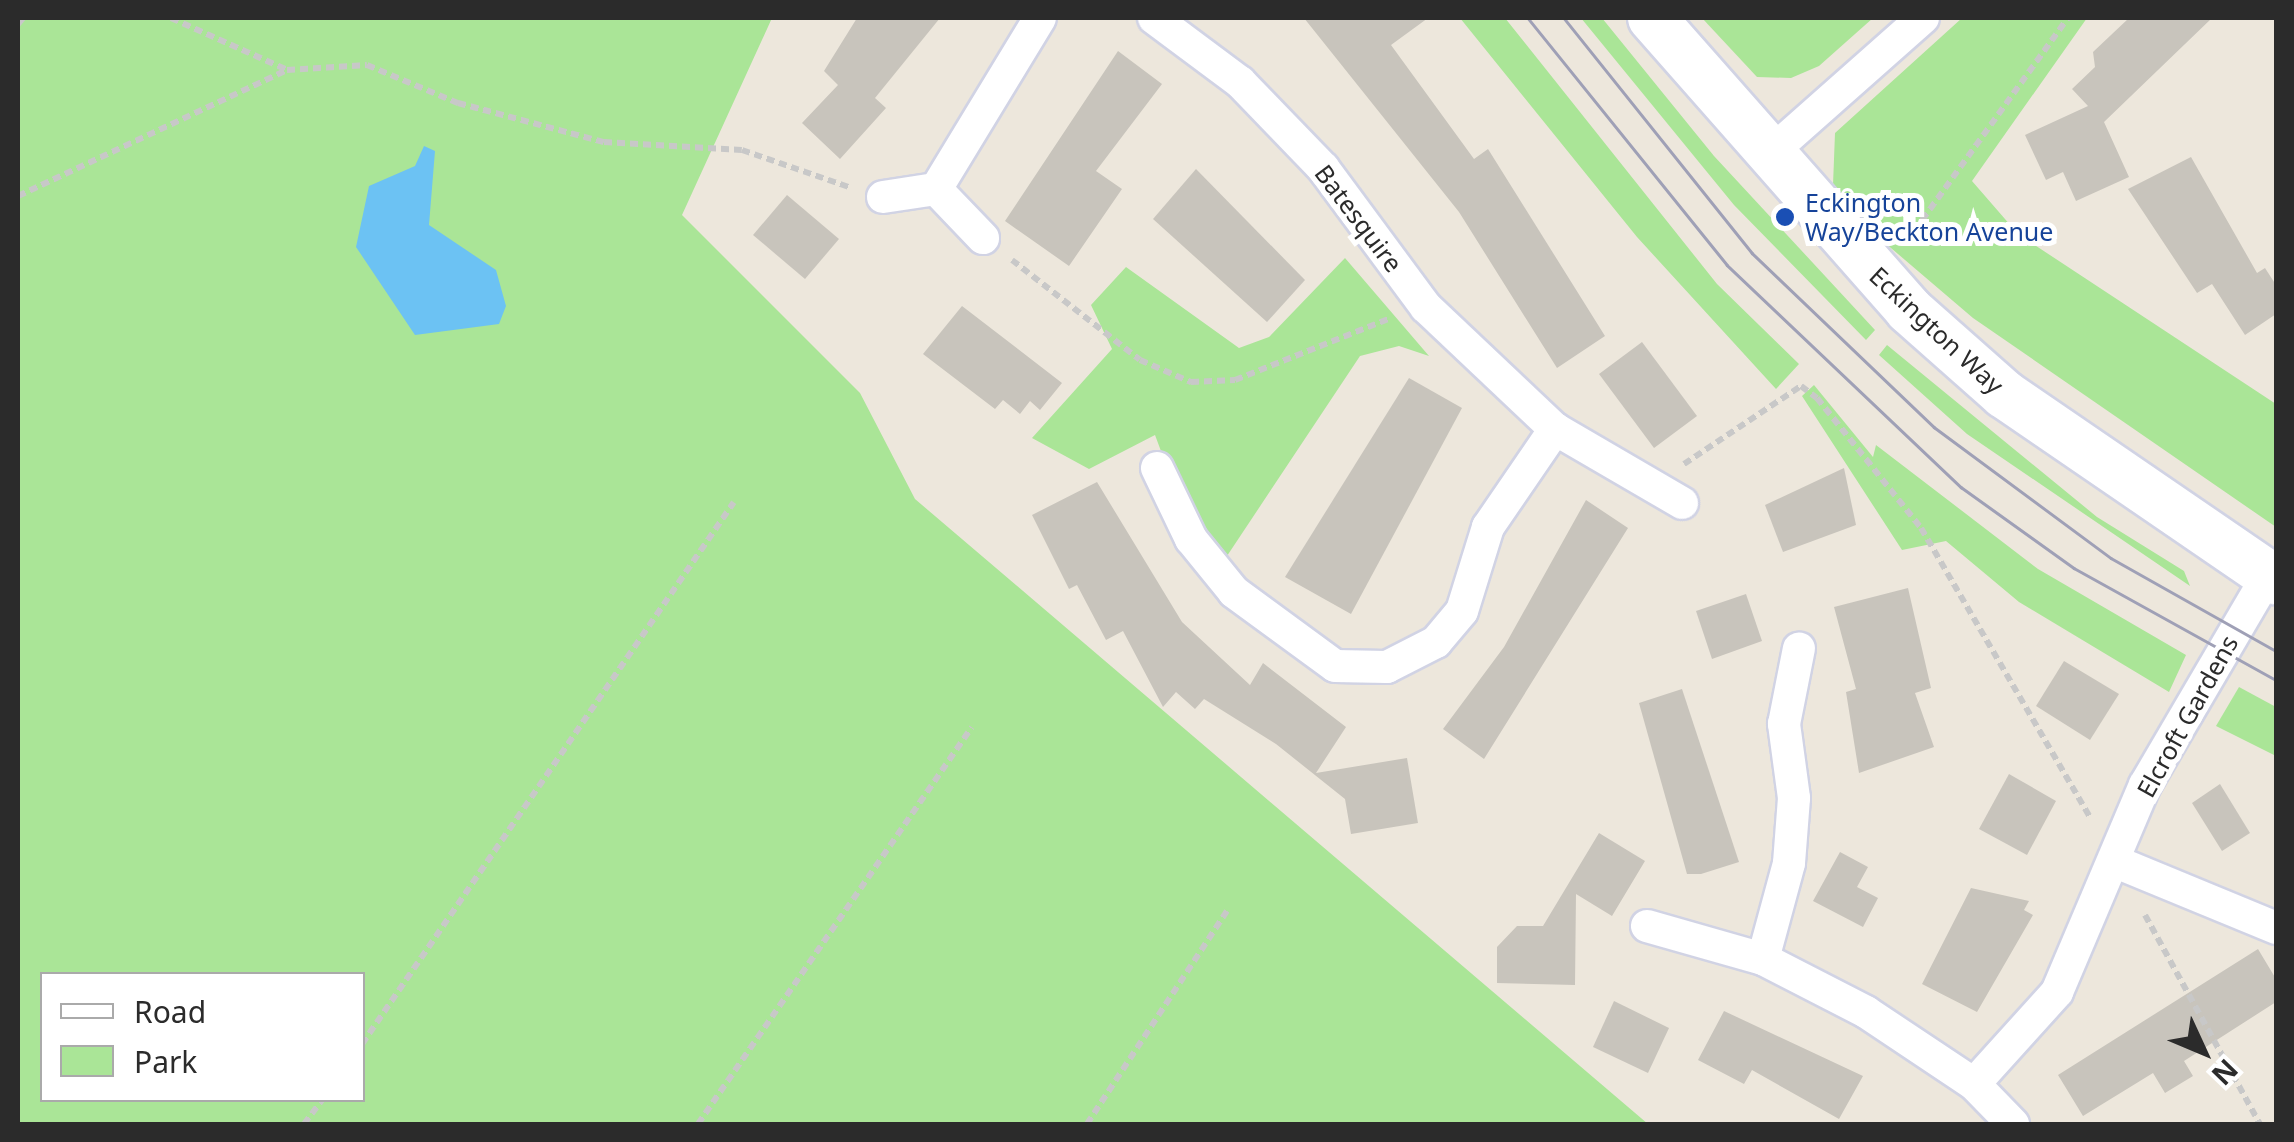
<!DOCTYPE html>
<html>
<head>
<meta charset="utf-8">
<style>
  body { margin:0 }
  #map { position:relative; width:2294px; height:1142px; overflow:hidden; background:#ede7dc; font-family:"Noto Sans",sans-serif }
  div>[style] { position:absolute }
  [style*='--x'] { left:calc(var(--x)*1px); top:calc(var(--y)*1px); width:calc(var(--w)*1px); rotate:calc(var(--a)*1deg) }
  .green>* { inset:0; background:#aae597 }
  .water>* { inset:0; background:#6cc2f3 }
  .building>* { inset:0; background:#c8c4bc }
  .path>* { height:6px; margin-top:-3px; transform-origin:0; background:repeating-linear-gradient(90deg,#c8c8c8 0 8px,transparent 0 13px) }
  .roads { filter:drop-shadow(2px 0 #d1d3e4) drop-shadow(-2px 0 #d1d3e4) drop-shadow(0 2px #d1d3e4) drop-shadow(0 -2px #d1d3e4) }
  .minor>* { height:32px; margin:-16px; padding:0 16px; transform-origin:16px; border-radius:16px; background:#fff }
  .secondary>* { height:48px; margin:-24px; padding:0 24px; transform-origin:24px; border-radius:24px; background:#fff }
  .tram>* { height:2.5px; margin:-1.25px; padding:0 1.25px; transform-origin:1.25px; border-radius:1.25px; background:#9fa0b6 }
  .dots>* { width:28px; height:28px; translate:-50% -50%; box-sizing:border-box; border:5px solid #fff; border-radius:50% }
  span { translate:-50% -50%; white-space:nowrap; text-align:center; line-height:1.15; -webkit-text-stroke:10px #fff; paint-order:stroke }
  .transit-label { font-size:25px; color:#164399 }
  .left { translate:0 -50%; text-align:left }
  .street-label { font-size:25px; color:#2b2b2b }
  .frame { position:absolute; inset:0; border:20px solid #2b2b2b; pointer-events:none }
  .legend { position:absolute; left:40px; top:972px; width:325px; height:130px; box-sizing:border-box; background:#fff; border:2px solid #aaa; margin:0; padding:12px 18px; list-style:none; font-size:30px; color:#2b2b2b }
  .legend li { display:flex; align-items:center; gap:20px; height:50px }
  .legend b { width:50px; border:2px solid #aaa }
  .north { position:absolute; left:2154px; top:1002px; width:100px; height:100px; -webkit-text-stroke:8px #fff; paint-order:stroke; rotate:134deg; font-size:28px; font-weight:700; line-height:40px; text-align:center; color:#2b2b2b }
  .north::after { content:''; display:block; margin:auto; width:35px; height:45px; background:#2b2b2b; clip-path:polygon(50% 0,100% 100%,50% 72%,0 100%) }
</style>
</head>
<body>
<div id="map">
  <div class="green">
    <i style="clip-path:polygon(evenodd,18px 18px,772px 18px,682px 215px,860px 393px,915px 499px,1648px 1124px,18px 1124px,18px 18px,42px 974px,362px 974px,362px 1100px,42px 1100px,42px 974px)"></i>
    <i style="clip-path:polygon(1460px 18px,1505px 18px,1717px 284px,1799px 364px,1776px 389px,1637px 237px)"></i>
    <i style="clip-path:polygon(1581px 18px,1602px 18px,1714px 156px,1875px 330px,1866px 340px,1734px 205px)"></i>
    <i style="clip-path:polygon(1702px 18px,1873px 18px,1819px 66px,1791px 78px,1757px 77px)"></i>
    <i style="clip-path:polygon(1962px 18px,2087px 18px,1972px 181px,2018px 234px,2276px 404px,2276px 527px,1973px 318px,1864px 225px,1833px 185px,1835px 133px)"></i>
    <i style="clip-path:polygon(1345px 258px,1429px 356px,1399px 346px,1360px 356px,1225px 559px,1187px 521px,1155px 435px,1089px 469px,1032px 438px,1112px 349px,1091px 305px,1126px 267px,1239px 348px,1269px 337px)"></i>
    <i style="clip-path:polygon(1887px 345px,2097px 517px,2184px 571px,2190px 586px,1967px 434px,1879px 355px)"></i>
    <i style="clip-path:polygon(1814px 385px,1873px 457px,1876px 445px,2038px 569px,2186px 655px,2169px 692px,2019px 602px,1946px 541px,1902px 550px,1802px 396px)"></i>
    <i style="clip-path:polygon(2239px 687px,2276px 707px,2276px 756px,2216px 726px)"></i>
  </div>
  <div class="water">
    <i style="clip-path:polygon(424px 146px,435px 151px,429px 225px,496px 270px,506px 306px,499px 324px,415px 335px,356px 247px,369px 186px,415px 166px)"></i>
  </div>
  <div class="building">
    <i style="clip-path:polygon(857px 18px,940px 18px,875px 98px,886px 108px,840px 159px,802px 123px,838px 85px,824px 71px)"></i>
    <i style="clip-path:polygon(1304px 18px,1428px 18px,1391px 45px,1474px 159px,1488px 149px,1605px 336px,1557px 368px,1459px 212px)"></i>
    <i style="clip-path:polygon(2129px 18px,2212px 18px,2104px 122px,2129px 177px,2076px 201px,2063px 172px,2046px 180px,2025px 135px,2088px 106px,2072px 89px,2095px 67px,2093px 52px)"></i>
    <i style="clip-path:polygon(1118px 51px,1162px 84px,1096px 171px,1122px 189px,1069px 266px,1005px 221px)"></i>
    <i style="clip-path:polygon(2191px 157px,2257px 273px,2265px 268px,2276px 285px,2276px 314px,2245px 335px,2212px 284px,2197px 293px,2128px 189px)"></i>
    <i style="clip-path:polygon(1196px 169px,1305px 280px,1267px 322px,1153px 219px)"></i>
    <i style="clip-path:polygon(787px 195px,839px 239px,805px 279px,753px 235px)"></i>
    <i style="clip-path:polygon(962px 306px,1062px 383px,1040px 410px,1030px 401px,1020px 414px,1003px 400px,995px 409px,923px 354px)"></i>
    <i style="clip-path:polygon(1642px 342px,1697px 416px,1654px 448px,1599px 374px)"></i>
    <i style="clip-path:polygon(1409px 378px,1462px 408px,1351px 614px,1285px 577px)"></i>
    <i style="clip-path:polygon(1844px 468px,1856px 525px,1783px 552px,1765px 505px)"></i>
    <i style="clip-path:polygon(1097px 482px,1182px 622px,1250px 685px,1263px 663px,1346px 727px,1316px 773px,1407px 758px,1418px 823px,1351px 834px,1345px 799px,1276px 744px,1204px 699px,1195px 709px,1176px 692px,1163px 707px,1123px 631px,1106px 640px,1077px 585px,1069px 589px,1032px 515px)"></i>
    <i style="clip-path:polygon(1586px 500px,1628px 528px,1484px 759px,1443px 729px,1504px 647px)"></i>
    <i style="clip-path:polygon(1908px 588px,1931px 688px,1915px 693px,1934px 747px,1859px 773px,1846px 692px,1856px 689px,1834px 607px)"></i>
    <i style="clip-path:polygon(1746px 594px,1762px 641px,1712px 659px,1696px 611px)"></i>
    <i style="clip-path:polygon(2064px 661px,2119px 694px,2090px 740px,2036px 706px)"></i>
    <i style="clip-path:polygon(1682px 689px,1739px 862px,1701px 874px,1687px 874px,1639px 703px)"></i>
    <i style="clip-path:polygon(2009px 774px,2056px 801px,2027px 855px,1979px 829px)"></i>
    <i style="clip-path:polygon(2220px 784px,2250px 833px,2222px 851px,2192px 803px)"></i>
    <i style="clip-path:polygon(1599px 833px,1645px 861px,1612px 916px,1576px 894px,1575px 985px,1497px 983px,1497px 947px,1517px 926px,1543px 926px)"></i>
    <i style="clip-path:polygon(1840px 852px,1868px 867px,1857px 887px,1878px 898px,1863px 927px,1813px 901px)"></i>
    <i style="clip-path:polygon(1971px 888px,2029px 901px,2024px 910px,2033px 915px,1977px 1012px,1922px 984px)"></i>
    <i style="clip-path:polygon(2258px 949px,2276px 979px,2276px 1002px,2184px 1061px,2193px 1076px,2165px 1093px,2153px 1073px,2083px 1116px,2058px 1075px)"></i>
    <i style="clip-path:polygon(1614px 1001px,1669px 1028px,1648px 1073px,1593px 1047px)"></i>
    <i style="clip-path:polygon(1724px 1011px,1863px 1076px,1839px 1119px,1752px 1070px,1744px 1084px,1698px 1060px)"></i>
  </div>
  <div class="path">
    <i style="--x:171;--y:18;--w:127;--a:24.1"></i>
    <i style="--x:287;--y:70;--w:80;--a:-3.6"></i>
    <i style="--x:367;--y:65;--w:99;--a:22.7"></i>
    <i style="--x:458;--y:103;--w:151;--a:15"></i>
    <i style="--x:604;--y:142;--w:138;--a:3.3"></i>
    <i style="--x:742;--y:150;--w:113;--a:19.1"></i>
    <i style="--x:18;--y:24;--w:8;--a:-50"></i>
    <i style="--x:18;--y:196;--w:297;--a:-25.1"></i>
    <i style="--x:1907;--y:241;--w:275;--a:-54.2"></i>
    <i style="--x:1012;--y:260;--w:162;--a:38"></i>
    <i style="--x:1140;--y:360;--w:56;--a:23.3"></i>
    <i style="--x:1191;--y:382;--w:44;--a:-2.6"></i>
    <i style="--x:1235;--y:380;--w:165;--a:-21.7"></i>
    <i style="--x:1684;--y:464;--w:141;--a:-33.7"></i>
    <i style="--x:1801;--y:386;--w:20;--a:37"></i>
    <i style="--x:1817;--y:398;--w:166;--a:51.3"></i>
    <i style="--x:1921;--y:528;--w:335;--a:59.7"></i>
    <i style="--x:2145;--y:915;--w:239;--a:61.2"></i>
    <i style="--x:362;--y:1044;--w:657;--a:-55.54"></i>
    <i style="--x:304;--y:1124;--w:30;--a:-53"></i>
    <i style="--x:698;--y:1124;--w:482;--a:-55.4"></i>
    <i style="--x:1087;--y:1124;--w:255;--a:-56.7"></i>
  </div>
  <div class="roads">
    <div class="minor">
      <i style="--x:1154;--y:18;--w:107;--a:36.7"></i>
      <i style="--x:1240;--y:82;--w:120;--a:46"></i>
      <i style="--x:1323;--y:168;--w:173;--a:53.5"></i>
      <i style="--x:1426;--y:307;--w:178;--a:43.4"></i>
      <i style="--x:1555;--y:429;--w:147;--a:30.2"></i>
      <i style="--x:1768;--y:155;--w:207;--a:-41.5"></i>
      <i style="--x:936;--y:189;--w:200;--a:-58.7"></i>
      <i style="--x:883;--y:197;--w:54;--a:-8.6"></i>
      <i style="--x:936;--y:189;--w:68;--a:46.2"></i>
      <i style="--x:1157;--y:468;--w:79;--a:64.4"></i>
      <i style="--x:1191;--y:539;--w:68;--a:50.9"></i>
      <i style="--x:1234;--y:592;--w:125;--a:36.2"></i>
      <i style="--x:1335;--y:666;--w:52;--a:1.1"></i>
      <i style="--x:1387;--y:667;--w:55;--a:-27"></i>
      <i style="--x:1436;--y:642;--w:40;--a:-50"></i>
      <i style="--x:1462;--y:611;--w:88;--a:-72.8"></i>
      <i style="--x:1488;--y:527;--w:119;--a:-55.6"></i>
      <i style="--x:2116;--y:862;--w:173;--a:22.4"></i>
      <i style="--x:1647;--y:926;--w:121;--a:15.9"></i>
      <i style="--x:1763;--y:959;--w:116;--a:27.2"></i>
      <i style="--x:1866;--y:1012;--w:130;--a:33.7"></i>
      <i style="--x:1974;--y:1084;--w:56;--a:45.7"></i>
      <i style="--x:1763;--y:959;--w:99;--a:-74.8"></i>
      <i style="--x:1789;--y:863;--w:65;--a:-85.6"></i>
      <i style="--x:1794;--y:798;--w:75;--a:-97.7"></i>
      <i style="--x:1784;--y:724;--w:77;--a:-78.8"></i>
      <i style="--x:1974;--y:1084;--w:124;--a:-47.9"></i>
      <i style="--x:2057;--y:992;--w:225;--a:-67"></i>
      <i style="--x:2145;--y:785;--w:243;--a:-59.6"></i>
    </div>
    <div class="secondary">
      <i style="--x:1652;--y:18;--w:389;--a:48.6"></i>
      <i style="--x:1909;--y:310;--w:127;--a:41.5"></i>
      <i style="--x:2004;--y:394;--w:330;--a:34.4"></i>
    </div>
  </div>
  <div class="tram">
    <i style="--x:1528;--y:18;--w:317;--a:51.1"></i>
    <i style="--x:1727;--y:265;--w:323;--a:43.5"></i>
    <i style="--x:1961;--y:487;--w:139;--a:35.6"></i>
    <i style="--x:2074;--y:568;--w:231;--a:29"></i>
    <i style="--x:1564;--y:18;--w:301;--a:51.3"></i>
    <i style="--x:1752;--y:253;--w:252;--a:43.7"></i>
    <i style="--x:1934;--y:427;--w:220;--a:36.5"></i>
    <i style="--x:2111;--y:558;--w:189;--a:29.4"></i>
  </div>
  <div class="dots">
    <i style="left:1785px;top:217px;background:#1a4fb4"></i>
  </div>
  <div class="transit-label">
    <span class="left" style="left:1805px;top:217px">Eckington<br>Way/Beckton Avenue</span>
  </div>
  <div class="street-label">
    <span style="left:1359px;top:218px;rotate:53deg">Batesquire</span>
    <span style="left:1937px;top:330px;rotate:43deg">Eckington Way</span>
    <span style="left:2187px;top:716px;rotate:-61deg">Elcroft Gardens</span>
  </div>
  <div class="frame"></div>
  <ul class="legend">
  <li><b style="height:12px;background:#fff"></b>Road</li>
  <li><b style="height:28px;background:#aae597"></b>Park</li>
  </ul>
  <div class="north">N</div>
</div>
</body>
</html>
